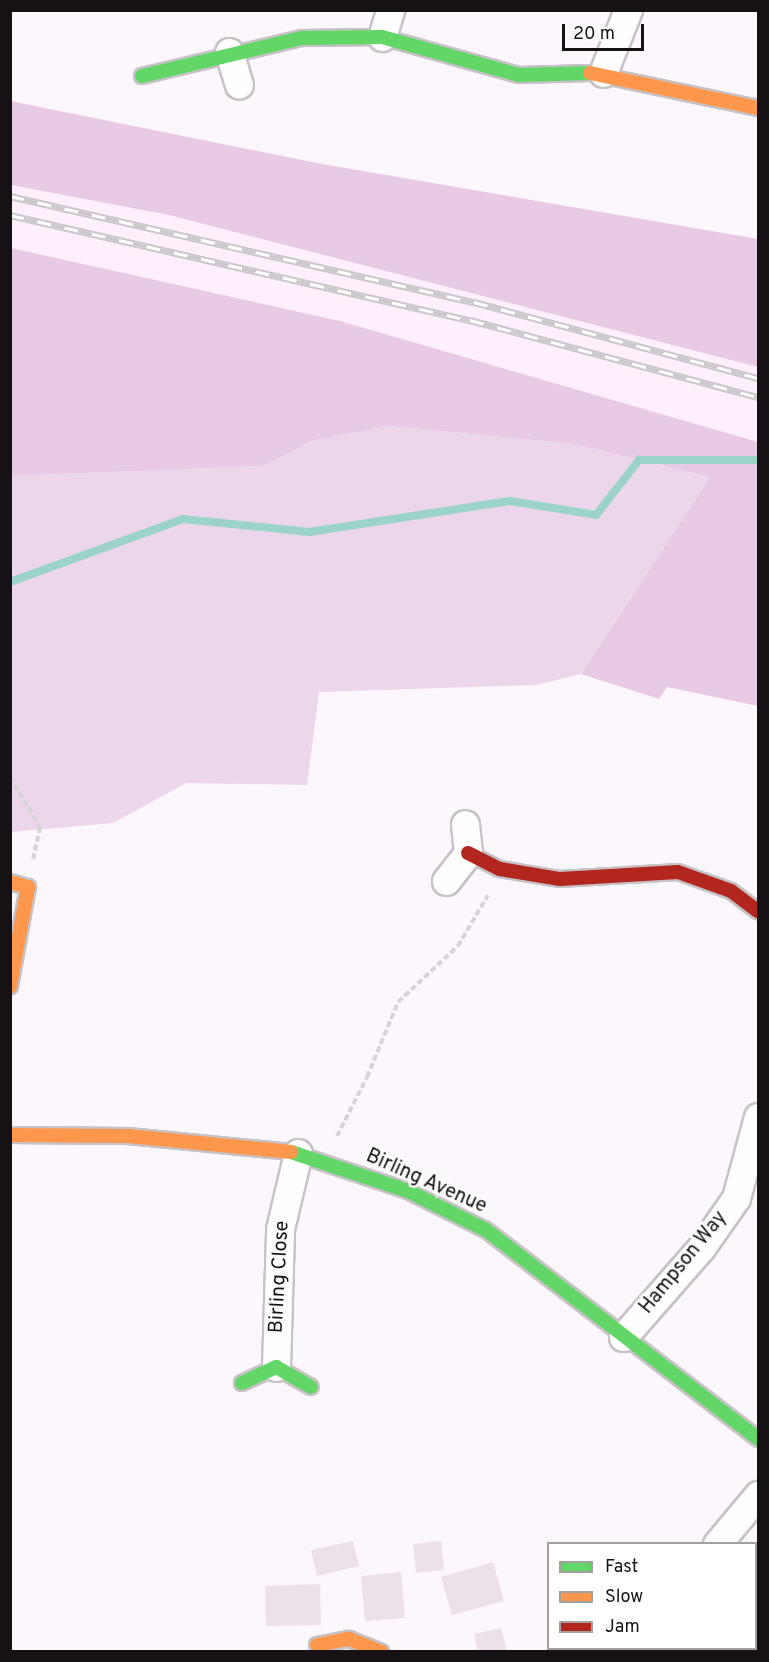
<!DOCTYPE html>
<html>
<head>
<meta charset="utf-8">
<style>
  body { margin:0 }
  #map { position:relative; width:769px; height:1662px; overflow:hidden; background:#fcf7fc; font-family:Overpass,sans-serif }
  div>[style] { position:absolute }
  [style*='--x'] { left:calc(var(--x)*1px); top:calc(var(--y)*1px); width:calc(var(--w)*1px); rotate:calc(var(--a)*1deg) }
  .built>* { inset:0; background:#fdeffb }
  .green>* { inset:0; background:#ecd6e9 }
  .forest>* { inset:0; background:#e9cae5 }
  .stream>* { height:8px; margin:-4px; padding:0 4px; transform-origin:4px; border-radius:4px; background:#9bd3c8 }
  .building>* { inset:0; background:#ece0eb }
  .path>* { height:4px; margin-top:-2px; transform-origin:0; background:repeating-linear-gradient(90deg,#d6d4d6 0 6px,transparent 0 9px) }
  .roads { filter:drop-shadow(2px 0 #c7c2c6) drop-shadow(-2px 0 #c7c2c6) drop-shadow(0 2px #c7c2c6) drop-shadow(0 -2px #c7c2c6) }
  .street>* { height:27px; margin:-13.5px; padding:0 13.5px; transform-origin:13.5px; border-radius:13.5px; background:#fffeff }
  .fast>* { height:14px; margin:-7px; padding:0 7px; transform-origin:7px; border-radius:7px; background:#63d668 }
  .slow>* { height:14px; margin:-7px; padding:0 7px; transform-origin:7px; border-radius:7px; background:#ff974d }
  .jam>* { height:14px; margin:-7px; padding:0 7px; transform-origin:7px; border-radius:7px; background:#b3261e }
  .rail>* { height:7px; margin-top:-3.5px; transform-origin:0; background:repeating-linear-gradient(90deg,#fff 0 14px,#cbc8ca 0 28px); box-sizing:border-box; border-block:2px solid #cbc8ca }
  span { translate:-50% -50%; white-space:nowrap; text-align:center; line-height:1.15; -webkit-text-stroke:5px #fff; paint-order:stroke }
  .street-label { font-size:20px; color:#161115 }
  .frame { position:absolute; inset:0; border:12px solid #161115; pointer-events:none }
  .legend { position:absolute; left:547px; top:1542px; width:210px; height:108px; box-sizing:border-box; background:#fff; border:2px solid #a2a0a1; margin:0; padding:8px 10px; list-style:none; font-size:18px; color:#161115 }
  .legend li { display:flex; align-items:center; gap:12px; height:30px }
  .legend b { width:30px; border:2px solid #a2a0a1 }
  .scale { position:absolute; left:562px; top:24px; width:82px; height:27px; box-sizing:border-box; border:3px solid #161115; border-top:0; padding-left:8px; font-size:18px; line-height:21px; white-space:nowrap; color:#161115; -webkit-text-stroke:4px #fff; paint-order:stroke }
</style>
</head>
<body>
<div id="map">
  <div class="built">
    <i style="clip-path:polygon(11px 101px,322px 164px,758px 239px,758px 450px,641px 411px,340px 321px,11px 248px)"></i>
  </div>
  <div class="green">
    <i style="clip-path:polygon(389px 426px,574px 444px,710px 477px,581px 674px,536px 685px,319px 692px,307px 785px,186px 783px,113px 823px,11px 832px,10px 476px,263px 466px,311px 441px)"></i>
  </div>
  <div class="forest">
    <i style="clip-path:polygon(10px 101px,322px 164px,758px 239px,758px 367px,169px 215px,11px 185px)"></i>
    <i style="clip-path:polygon(11px 248px,340px 321px,758px 442px,758px 706px,667px 687px,659px 699px,581px 674px,710px 477px,574px 444px,389px 426px,311px 441px,263px 466px,11px 476px)"></i>
  </div>
  <div class="stream">
    <i style="--x:10;--y:582;--w:184;--a:-20"></i>
    <i style="--x:183;--y:519;--w:127;--a:5.9"></i>
    <i style="--x:309;--y:532;--w:203;--a:-8.8"></i>
    <i style="--x:510;--y:501;--w:87;--a:9.2"></i>
    <i style="--x:596;--y:515;--w:70;--a:-52"></i>
    <i style="--x:639;--y:460;--w:119;--a:0"></i>
  </div>
  <div class="building">
    <i style="clip-path:polygon(353px 1541px,359px 1566px,317px 1576px,311px 1550px)"></i>
    <i style="clip-path:polygon(441px 1541px,444px 1570px,416px 1573px,413px 1544px)"></i>
    <i style="clip-path:polygon(493px 1562px,504px 1601px,452px 1615px,441px 1577px)"></i>
    <i style="clip-path:polygon(401px 1572px,405px 1618px,365px 1621px,361px 1576px)"></i>
    <i style="clip-path:polygon(320px 1584px,321px 1625px,266px 1626px,265px 1586px)"></i>
    <i style="clip-path:polygon(501px 1628px,507px 1652px,478px 1652px,474px 1634px)"></i>
  </div>
  <div class="path">
    <i style="--x:10;--y:777;--w:58;--a:59"></i>
    <i style="--x:40;--y:827;--w:33;--a:102"></i>
    <i style="--x:337;--y:1136;--w:66;--a:-63"></i>
    <i style="--x:367;--y:1077;--w:81;--a:-67.5"></i>
    <i style="--x:398;--y:1002;--w:82;--a:-43"></i>
    <i style="--x:458;--y:946;--w:59;--a:-59.5"></i>
  </div>
  <div class="roads">
    <div class="street">
      <i style="--x:382;--y:37;--w:28;--a:-73"></i>
      <i style="--x:229;--y:52;--w:34;--a:73"></i>
      <i style="--x:603;--y:73;--w:68;--a:-68.4"></i>
      <i style="--x:446;--y:881;--w:36;--a:-52"></i>
      <i style="--x:468;--y:853;--w:29;--a:-96"></i>
      <i style="--x:623;--y:1337;--w:118;--a:-48.8"></i>
      <i style="--x:701;--y:1248;--w:61;--a:-55"></i>
      <i style="--x:736;--y:1198;--w:84;--a:-74.8"></i>
      <i style="--x:276;--y:1367;--w:138;--a:-88.3"></i>
      <i style="--x:280;--y:1229;--w:78;--a:-76.7"></i>
      <i style="--x:717;--y:1544;--w:64;--a:-50.1"></i>
      <i style="--x:666;--y:1652;--w:4;--a:-76"></i>
    </div>
    <div class="fast">
      <i style="--x:142;--y:76;--w:164;--a:-13.4"></i>
      <i style="--x:302;--y:38;--w:80;--a:-0.7"></i>
      <i style="--x:382;--y:37;--w:142;--a:15.5"></i>
      <i style="--x:519;--y:75;--w:71;--a:-1.6"></i>
      <i style="--x:291;--y:1152;--w:123;--a:18.4"></i>
      <i style="--x:408;--y:1191;--w:87;--a:26.6"></i>
      <i style="--x:486;--y:1230;--w:343;--a:37.5"></i>
      <i style="--x:242;--y:1383;--w:38;--a:-25"></i>
      <i style="--x:276;--y:1367;--w:40;--a:29.7"></i>
    </div>
    <div class="slow">
      <i style="--x:590;--y:73;--w:172;--a:11.8"></i>
      <i style="--x:10;--y:882;--w:19;--a:16"></i>
      <i style="--x:28;--y:887;--w:101;--a:100.3"></i>
      <i style="--x:10;--y:1135;--w:118;--a:0.5"></i>
      <i style="--x:128;--y:1136;--w:164;--a:5.6"></i>
      <i style="--x:317;--y:1645;--w:33;--a:-11"></i>
      <i style="--x:349;--y:1639;--w:35;--a:22"></i>
    </div>
    <div class="jam">
      <i style="--x:468;--y:853;--w:36;--a:27"></i>
      <i style="--x:500;--y:869;--w:61;--a:9.5"></i>
      <i style="--x:560;--y:879;--w:118;--a:-3.4"></i>
      <i style="--x:678;--y:872;--w:56;--a:19.7"></i>
      <i style="--x:731;--y:891;--w:34;--a:37"></i>
    </div>
  </div>
  <div class="rail">
    <i style="--x:10;--y:196;--w:476;--a:12.9"></i>
    <i style="--x:474;--y:302;--w:294;--a:15"></i>
    <i style="--x:10;--y:215;--w:472;--a:12.9"></i>
    <i style="--x:470;--y:320;--w:298;--a:15"></i>
  </div>
  <div class="street-label">
    <span style="left:426px;top:1182px;rotate:24deg">Birling Avenue</span>
    <span style="left:684px;top:1263px;rotate:-51deg">Hampson Way</span>
    <span style="left:280px;top:1277px;rotate:-87deg">Birling Close</span>
  </div>
  <div class="frame"></div>
  <ul class="legend">
  <li><b style="height:8px;background:#63d668"></b>Fast</li>
  <li><b style="height:8px;background:#ff974d"></b>Slow</li>
  <li><b style="height:8px;background:#b3261e"></b>Jam</li>
  </ul>
  <div class="scale">20 m</div>
</div>
</body>
</html>
